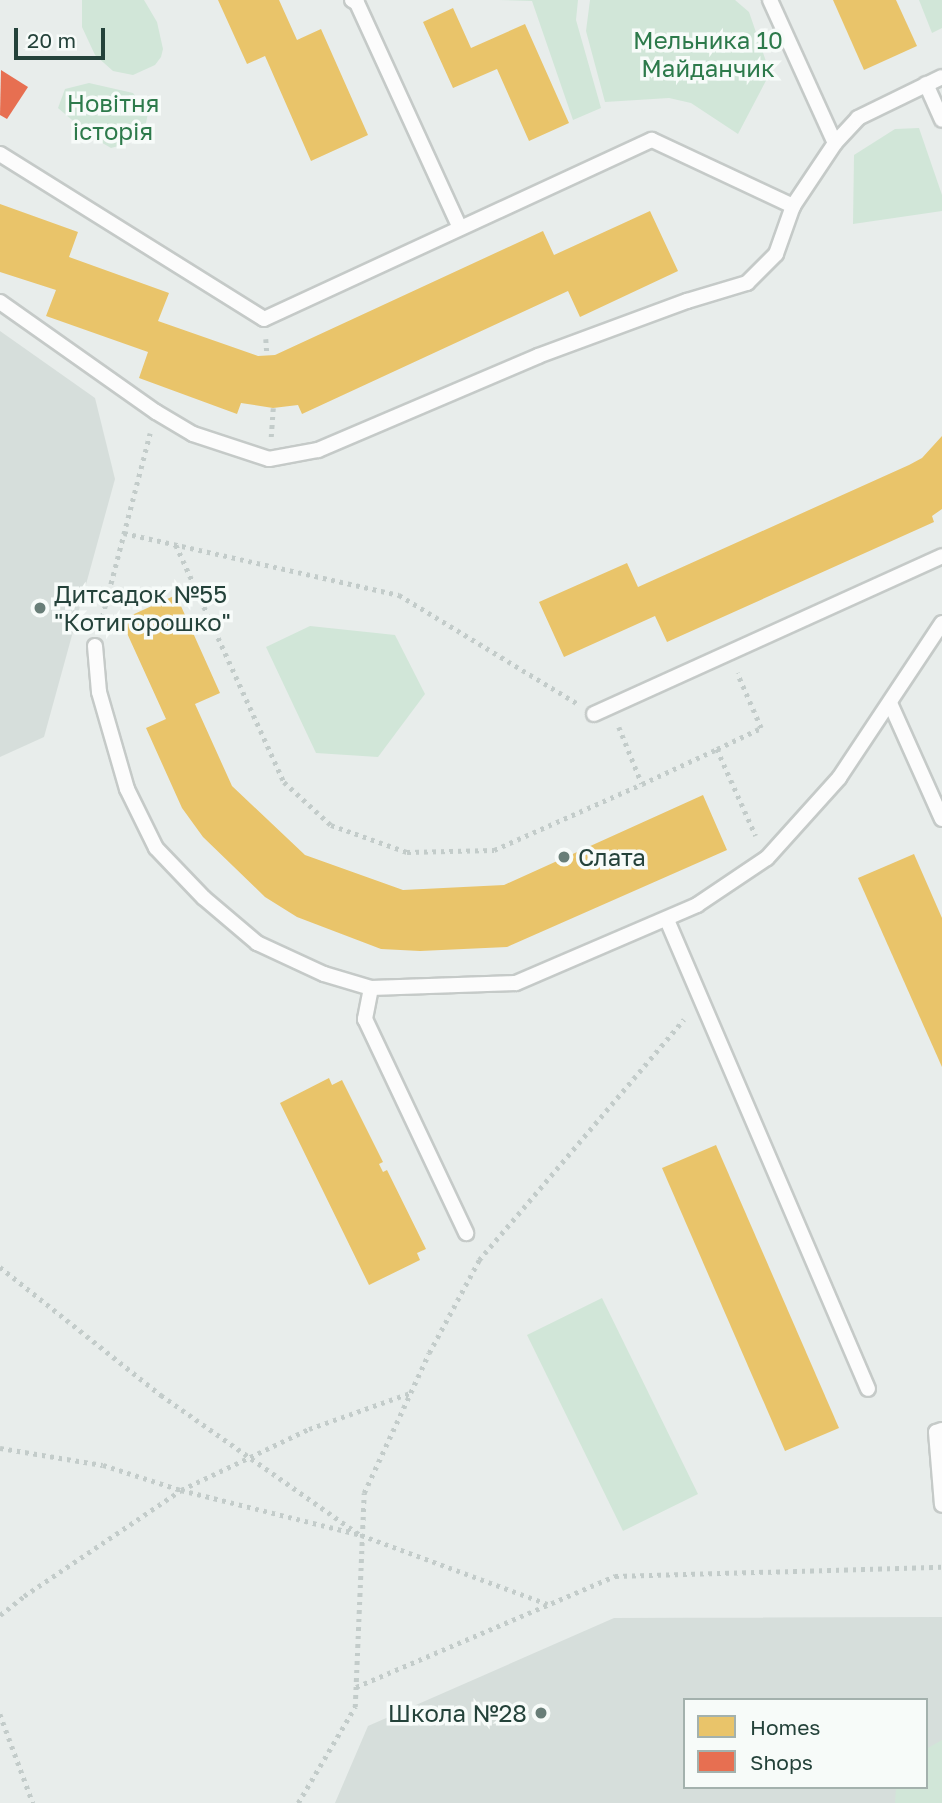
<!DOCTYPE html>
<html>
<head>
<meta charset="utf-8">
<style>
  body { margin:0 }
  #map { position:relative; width:942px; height:1803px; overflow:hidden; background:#e8edeb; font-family:"Golos Text",sans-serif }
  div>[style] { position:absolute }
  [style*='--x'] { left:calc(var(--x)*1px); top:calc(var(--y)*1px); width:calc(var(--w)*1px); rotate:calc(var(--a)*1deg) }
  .built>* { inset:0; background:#d6dedb }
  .green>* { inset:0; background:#d1e6d8 }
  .homes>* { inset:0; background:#e9c46a }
  .shops>* { inset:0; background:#e76f51 }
  .path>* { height:4.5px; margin-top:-2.25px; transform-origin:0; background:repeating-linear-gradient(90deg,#c3ccca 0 3.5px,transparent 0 8.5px) }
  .roads { filter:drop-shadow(2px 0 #c5cac8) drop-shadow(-2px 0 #c5cac8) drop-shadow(0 2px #c5cac8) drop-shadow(0 -2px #c5cac8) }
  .lane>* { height:14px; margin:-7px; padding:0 7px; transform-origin:7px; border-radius:7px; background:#fcfcfc }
  .dots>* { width:19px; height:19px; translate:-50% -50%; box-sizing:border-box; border:4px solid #f7fbf9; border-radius:50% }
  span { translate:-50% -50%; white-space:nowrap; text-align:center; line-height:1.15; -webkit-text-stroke:7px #f7fbf9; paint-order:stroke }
  .park-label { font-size:24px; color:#2d7a4b }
  .poi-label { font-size:24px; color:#24423a }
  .left { translate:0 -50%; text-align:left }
  .right { translate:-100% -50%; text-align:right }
  .legend { position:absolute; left:683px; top:1698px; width:245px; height:91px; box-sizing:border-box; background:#f7fbf9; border:2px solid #a3b1ad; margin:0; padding:9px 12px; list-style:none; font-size:21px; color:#24423a }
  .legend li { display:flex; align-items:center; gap:14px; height:35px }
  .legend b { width:35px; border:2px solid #a3b1ad }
  .scale { position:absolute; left:14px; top:28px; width:91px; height:32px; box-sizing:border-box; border:4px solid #24423a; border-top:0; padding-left:9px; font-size:21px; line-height:24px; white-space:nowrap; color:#24423a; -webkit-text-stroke:5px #f7fbf9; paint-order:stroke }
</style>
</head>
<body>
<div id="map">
  <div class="built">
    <i style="clip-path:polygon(0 331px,95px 398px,115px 479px,44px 737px,0 757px)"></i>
    <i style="clip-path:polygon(evenodd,942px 1617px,942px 1803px,335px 1803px,368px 1726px,614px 1618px,942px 1617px,685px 1700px,926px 1700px,926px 1787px,685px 1787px,685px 1700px)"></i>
  </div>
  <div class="green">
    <i style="clip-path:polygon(82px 0,144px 0,157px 22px,163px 49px,161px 57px,155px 65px,133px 75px,113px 71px,95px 55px,82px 27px)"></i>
    <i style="clip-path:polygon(499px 0,578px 0,576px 20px,601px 108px,573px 120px,532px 1px)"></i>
    <i style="clip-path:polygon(590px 0,735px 0,749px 12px,770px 73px,738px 134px,691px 103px,669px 98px,605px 102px,586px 31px)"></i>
    <i style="clip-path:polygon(919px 0,942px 0,942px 28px,932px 33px)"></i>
    <i style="clip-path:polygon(89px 83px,133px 93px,148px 113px,144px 133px,122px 145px,111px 148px,92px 137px,58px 108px,65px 89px)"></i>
    <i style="clip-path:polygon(919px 128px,942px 195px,942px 211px,853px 224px,854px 155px,895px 129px)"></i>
    <i style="clip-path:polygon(310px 626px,395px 635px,425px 694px,378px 757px,316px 753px,266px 647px)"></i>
    <i style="clip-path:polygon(602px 1298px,698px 1494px,623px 1531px,527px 1335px)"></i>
    <i style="clip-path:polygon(942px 1740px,942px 1803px,895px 1803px,896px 1787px,926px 1787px,926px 1749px)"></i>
  </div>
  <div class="homes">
    <i style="clip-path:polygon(218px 0,279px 0,297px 40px,321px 29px,368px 135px,311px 161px,265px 56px,247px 64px)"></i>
    <i style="clip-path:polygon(833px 0,896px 0,917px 46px,864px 70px)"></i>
    <i style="clip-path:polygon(453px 8px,471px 48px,525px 24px,569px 123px,529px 141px,497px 69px,453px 88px,423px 22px)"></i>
    <i style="clip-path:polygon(0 204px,78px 232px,69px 257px,169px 293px,158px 321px,258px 356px,275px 355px,543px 231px,554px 255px,650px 211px,678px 271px,580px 317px,568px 291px,302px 414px,298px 405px,273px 408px,241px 403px,237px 414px,139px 378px,148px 352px,46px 316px,56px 290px,0 272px)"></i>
    <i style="clip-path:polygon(942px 436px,942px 509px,932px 516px,934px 522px,667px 642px,655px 616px,564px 657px,539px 602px,627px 563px,638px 587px,909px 465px,922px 458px)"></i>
    <i style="clip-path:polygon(176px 595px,220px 693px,195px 704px,232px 786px,305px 855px,403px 890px,504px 885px,703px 795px,727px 850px,507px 947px,420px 951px,381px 949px,297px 917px,265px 897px,203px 837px,182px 808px,146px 728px,166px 719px,121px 620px)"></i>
    <i style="clip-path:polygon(914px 854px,942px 918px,942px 1067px,858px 878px)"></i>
    <i style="clip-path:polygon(329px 1078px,332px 1085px,342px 1080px,383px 1162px,379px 1164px,383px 1172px,387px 1170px,426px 1249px,417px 1253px,420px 1260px,369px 1285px,280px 1103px)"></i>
    <i style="clip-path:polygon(716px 1145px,839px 1428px,785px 1451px,662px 1168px)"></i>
  </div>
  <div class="shops">
    <i style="clip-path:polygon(1px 70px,28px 87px,7px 119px,0 115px)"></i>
  </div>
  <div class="path">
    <i style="--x:266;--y:339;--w:16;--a:86"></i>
    <i style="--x:271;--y:437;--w:29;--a:-86"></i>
    <i style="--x:124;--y:533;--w:282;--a:12.7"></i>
    <i style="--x:399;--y:595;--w:210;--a:31.3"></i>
    <i style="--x:176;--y:545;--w:260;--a:65.5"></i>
    <i style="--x:284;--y:782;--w:64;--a:42.5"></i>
    <i style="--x:331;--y:825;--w:81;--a:19.6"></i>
    <i style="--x:407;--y:852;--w:87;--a:-1.3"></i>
    <i style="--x:494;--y:850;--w:162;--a:-24"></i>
    <i style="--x:100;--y:625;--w:198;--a:-75.4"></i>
    <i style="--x:619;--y:727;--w:61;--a:68"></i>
    <i style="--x:642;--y:784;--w:83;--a:-25"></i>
    <i style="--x:717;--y:749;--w:95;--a:65.9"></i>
    <i style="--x:717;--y:749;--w:49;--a:-25.5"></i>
    <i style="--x:761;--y:728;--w:60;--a:-113.6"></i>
    <i style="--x:0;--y:1267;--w:206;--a:38.5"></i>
    <i style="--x:161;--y:1395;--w:242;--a:35.1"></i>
    <i style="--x:0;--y:1448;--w:104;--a:9.4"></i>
    <i style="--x:103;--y:1465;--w:82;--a:17.8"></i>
    <i style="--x:181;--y:1490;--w:186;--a:14"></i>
    <i style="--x:361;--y:1535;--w:199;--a:20.3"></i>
    <i style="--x:0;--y:1615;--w:31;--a:-38"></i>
    <i style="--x:24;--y:1596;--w:189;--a:-34"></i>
    <i style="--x:181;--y:1490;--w:142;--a:-25.5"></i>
    <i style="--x:309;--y:1429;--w:107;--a:-19.6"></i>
    <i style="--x:356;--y:1687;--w:282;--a:-23.2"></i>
    <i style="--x:615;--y:1576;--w:327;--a:-1.6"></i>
    <i style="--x:0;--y:1714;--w:95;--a:69.7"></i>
    <i style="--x:298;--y:1803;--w:112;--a:-59.3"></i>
    <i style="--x:355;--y:1707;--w:214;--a:-87.6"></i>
    <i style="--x:364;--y:1493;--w:154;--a:-65.1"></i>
    <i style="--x:429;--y:1353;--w:106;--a:-61.7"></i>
    <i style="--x:479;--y:1260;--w:316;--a:-49.6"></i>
  </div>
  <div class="roads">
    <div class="lane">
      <i style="--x:352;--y:0;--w:6;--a:31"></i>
      <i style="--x:357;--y:3;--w:247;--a:65.4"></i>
      <i style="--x:770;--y:0;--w:157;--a:65.6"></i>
      <i style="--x:926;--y:84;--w:39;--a:66"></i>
      <i style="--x:0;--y:154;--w:311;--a:32"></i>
      <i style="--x:264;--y:319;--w:427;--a:-24.8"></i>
      <i style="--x:652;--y:140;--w:156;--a:25.1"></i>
      <i style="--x:0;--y:302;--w:191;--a:35.2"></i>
      <i style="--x:156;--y:412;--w:43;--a:30.7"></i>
      <i style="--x:193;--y:434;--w:80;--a:18.2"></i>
      <i style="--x:269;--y:459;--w:50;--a:-10.4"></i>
      <i style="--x:318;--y:450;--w:239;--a:-23.1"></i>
      <i style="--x:538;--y:356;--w:159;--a:-20.3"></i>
      <i style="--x:687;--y:301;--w:63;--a:-16.7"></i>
      <i style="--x:747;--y:283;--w:41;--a:-45"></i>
      <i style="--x:776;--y:254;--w:51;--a:-70.5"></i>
      <i style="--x:793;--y:206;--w:76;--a:-56.3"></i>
      <i style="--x:835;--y:143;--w:34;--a:-47"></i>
      <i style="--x:858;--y:118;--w:93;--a:-26"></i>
      <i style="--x:95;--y:646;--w:46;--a:85"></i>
      <i style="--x:99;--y:692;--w:101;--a:73.9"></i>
      <i style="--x:127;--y:789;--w:66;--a:63.8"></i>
      <i style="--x:156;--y:848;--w:69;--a:46.2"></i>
      <i style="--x:204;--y:898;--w:70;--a:40.3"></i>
      <i style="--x:257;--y:943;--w:74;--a:24.8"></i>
      <i style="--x:324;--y:974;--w:49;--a:16.6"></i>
      <i style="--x:371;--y:988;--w:145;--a:-2"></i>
      <i style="--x:516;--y:983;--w:197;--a:-23.3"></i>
      <i style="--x:697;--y:905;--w:84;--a:-33.9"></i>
      <i style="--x:767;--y:858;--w:108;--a:-48"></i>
      <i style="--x:839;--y:778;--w:186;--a:-56.4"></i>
      <i style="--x:890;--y:703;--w:127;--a:65.9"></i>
      <i style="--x:594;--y:714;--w:382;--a:-24.4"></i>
      <i style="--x:667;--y:920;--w:510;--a:66.8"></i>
      <i style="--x:371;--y:988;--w:32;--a:101"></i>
      <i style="--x:365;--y:1019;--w:237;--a:64.7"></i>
      <i style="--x:942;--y:1430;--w:6;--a:162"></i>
      <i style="--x:936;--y:1432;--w:73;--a:85.3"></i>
    </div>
  </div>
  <div class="dots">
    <i style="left:40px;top:608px;background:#697e78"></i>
    <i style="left:564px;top:857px;background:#697e78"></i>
    <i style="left:541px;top:1713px;background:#697e78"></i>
  </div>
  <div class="park-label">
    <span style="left:708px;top:54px">Мельника 10<br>Майданчик</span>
    <span style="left:113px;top:117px">Новітня<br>історія</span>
  </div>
  <div class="poi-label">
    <span class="left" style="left:54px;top:608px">Дитсадок №55<br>"Котигорошко"</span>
    <span class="left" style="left:578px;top:857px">Слата</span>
    <span class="right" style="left:527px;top:1713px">Школа №28</span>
  </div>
  <ul class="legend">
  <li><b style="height:19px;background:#e9c46a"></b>Homes</li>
  <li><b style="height:19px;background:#e76f51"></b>Shops</li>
  </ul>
  <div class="scale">20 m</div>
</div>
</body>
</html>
